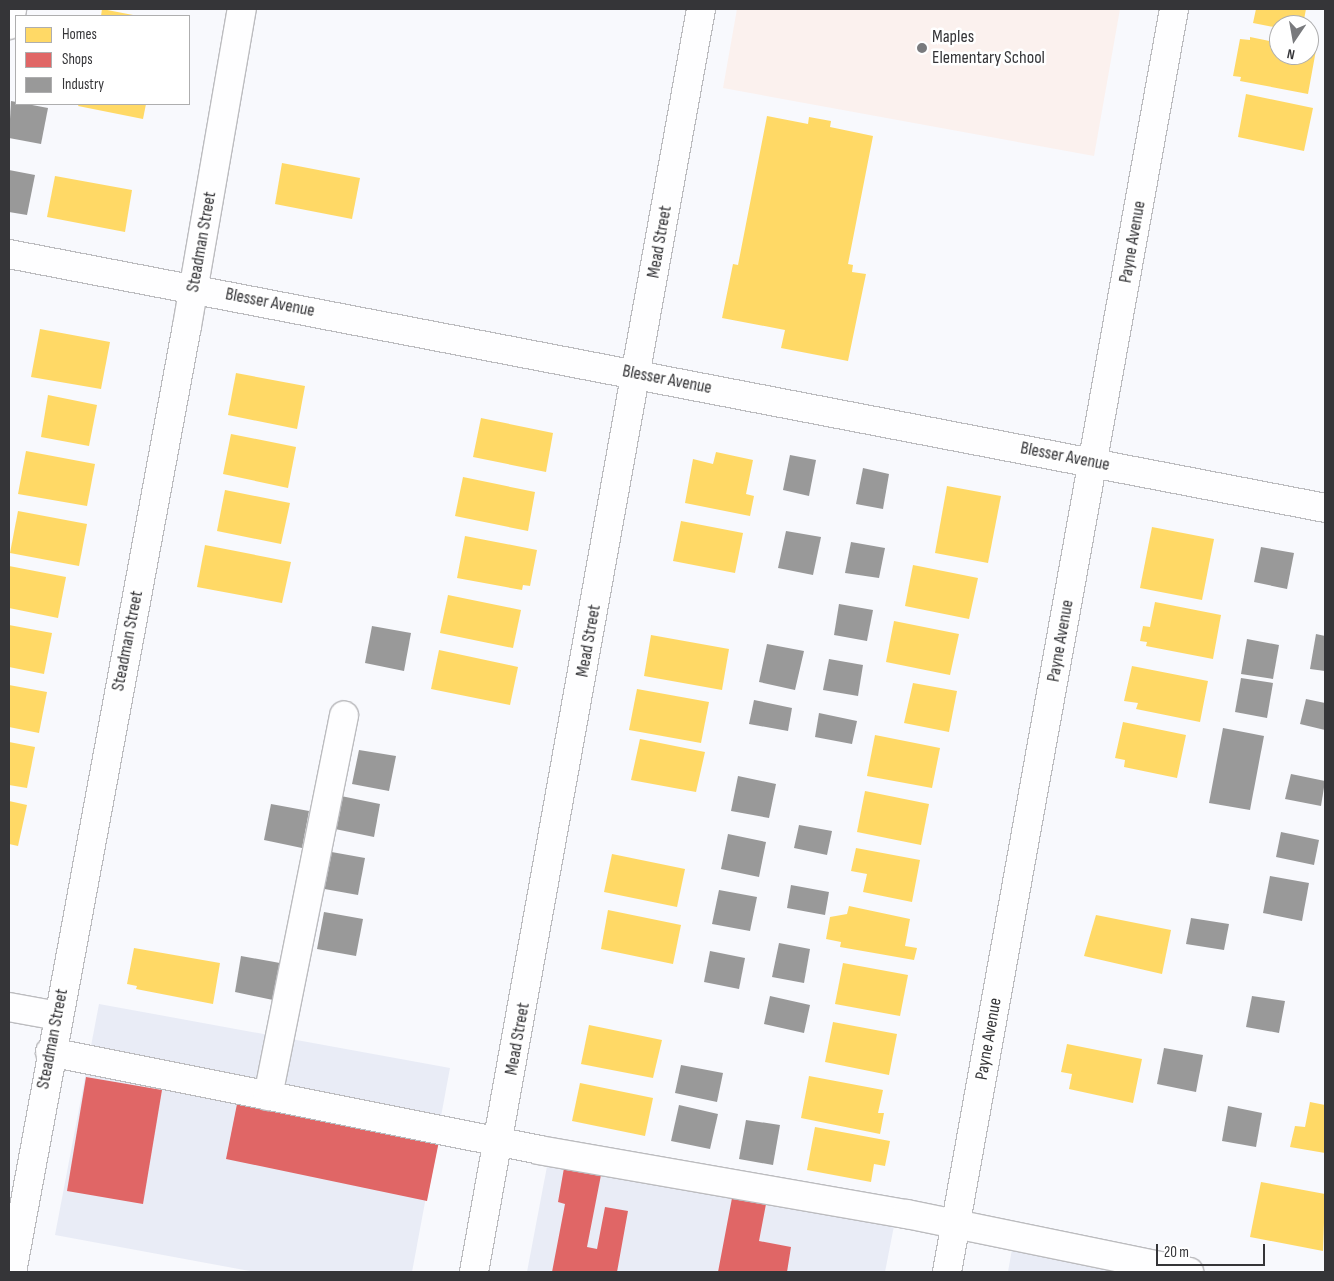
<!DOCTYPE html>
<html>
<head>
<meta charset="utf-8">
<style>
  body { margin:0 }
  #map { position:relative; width:1334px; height:1281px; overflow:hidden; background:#f8f9fd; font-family:"Sofia Sans Condensed",sans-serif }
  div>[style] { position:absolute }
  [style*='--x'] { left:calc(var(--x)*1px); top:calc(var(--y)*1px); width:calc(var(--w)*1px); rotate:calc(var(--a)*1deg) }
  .built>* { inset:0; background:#e9ecf6 }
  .education>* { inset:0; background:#fbf1ee }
  .homes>* { inset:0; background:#ffd966 }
  .shops>* { inset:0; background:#e06666 }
  .industry>* { inset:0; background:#999 }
  .roads { filter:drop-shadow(1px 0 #bcbcbf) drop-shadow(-1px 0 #bcbcbf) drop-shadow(0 1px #bcbcbf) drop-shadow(0 -1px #bcbcbf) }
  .minor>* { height:28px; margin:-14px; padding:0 14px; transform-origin:14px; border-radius:14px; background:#fefeff }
  .dots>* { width:14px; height:14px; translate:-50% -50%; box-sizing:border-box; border:2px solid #fff; border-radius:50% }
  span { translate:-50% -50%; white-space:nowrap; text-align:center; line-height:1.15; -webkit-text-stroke:5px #fff; paint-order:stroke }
  .poi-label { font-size:18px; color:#353538 }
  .left { translate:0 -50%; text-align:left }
  .street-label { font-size:18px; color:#353538 }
  .frame { position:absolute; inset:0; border:10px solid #353538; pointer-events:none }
  .legend { position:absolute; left:15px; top:15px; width:175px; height:90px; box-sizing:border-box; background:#fff; border:1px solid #aeaeaf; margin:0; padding:6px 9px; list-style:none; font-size:15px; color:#353538 }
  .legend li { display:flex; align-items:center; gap:10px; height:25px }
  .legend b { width:25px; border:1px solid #aeaeaf }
  .north { position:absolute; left:1269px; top:15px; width:50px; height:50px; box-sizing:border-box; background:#fff; border:1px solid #aeaeaf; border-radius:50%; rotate:192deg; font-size:14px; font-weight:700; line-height:20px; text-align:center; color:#353538 }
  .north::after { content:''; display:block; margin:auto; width:18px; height:22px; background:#797a7d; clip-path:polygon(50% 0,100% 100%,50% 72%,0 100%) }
  .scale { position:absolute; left:1156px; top:1244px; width:109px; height:22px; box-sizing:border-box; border:2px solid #353538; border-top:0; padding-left:6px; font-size:15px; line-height:18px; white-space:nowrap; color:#353538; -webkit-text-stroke:4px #fff; paint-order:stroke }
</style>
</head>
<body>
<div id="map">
  <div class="built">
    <i style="clip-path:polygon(99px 1004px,450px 1068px,412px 1272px,255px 1272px,55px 1235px)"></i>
    <i style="clip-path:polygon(548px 1161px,894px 1226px,885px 1272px,527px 1272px)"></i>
    <i style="clip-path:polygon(1012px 1249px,1132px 1272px,1008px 1272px)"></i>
  </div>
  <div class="education">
    <i style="clip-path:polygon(737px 9px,1120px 9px,1094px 156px,723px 88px)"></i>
  </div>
  <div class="homes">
    <i style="clip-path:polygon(102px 9px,133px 15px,133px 16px,101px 16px)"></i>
    <i style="clip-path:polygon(1256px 9px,1306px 9px,1303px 25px,1279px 25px,1279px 28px,1253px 23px)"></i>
    <i style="clip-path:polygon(1250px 37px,1279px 43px,1279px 55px,1309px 55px,1309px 49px,1316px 50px,1308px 94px,1240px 81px,1241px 77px,1233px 76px,1240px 39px,1250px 40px)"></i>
    <i style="clip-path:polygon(1246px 94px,1313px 108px,1304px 151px,1238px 137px)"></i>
    <i style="clip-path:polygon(79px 104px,146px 104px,143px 119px,78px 106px)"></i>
    <i style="clip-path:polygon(767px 116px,808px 124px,809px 117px,831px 121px,830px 127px,873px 136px,848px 264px,853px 265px,852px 272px,866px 274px,848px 361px,781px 348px,785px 330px,722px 318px,733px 264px,738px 265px)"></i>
    <i style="clip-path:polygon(282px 163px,360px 178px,352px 219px,275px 204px)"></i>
    <i style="clip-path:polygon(55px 176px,132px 190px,125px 232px,47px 217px)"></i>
    <i style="clip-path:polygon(40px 329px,110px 342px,101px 389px,31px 377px)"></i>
    <i style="clip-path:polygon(236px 373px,305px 386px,297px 429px,228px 415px)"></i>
    <i style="clip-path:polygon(48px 395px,97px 405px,89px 446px,41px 437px)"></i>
    <i style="clip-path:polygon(481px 418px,553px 433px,546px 472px,473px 457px)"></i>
    <i style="clip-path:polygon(231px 434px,296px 447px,288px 488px,223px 474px)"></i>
    <i style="clip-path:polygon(26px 451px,95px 464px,87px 506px,18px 494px)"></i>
    <i style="clip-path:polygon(716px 452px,753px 460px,746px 494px,754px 496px,750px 516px,685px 503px,693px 459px,713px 464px)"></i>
    <i style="clip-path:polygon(463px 477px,535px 492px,528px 531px,455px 516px)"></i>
    <i style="clip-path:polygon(947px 486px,1001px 496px,988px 563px,935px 553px)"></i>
    <i style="clip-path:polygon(225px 490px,290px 503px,281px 544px,217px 531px)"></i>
    <i style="clip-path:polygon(18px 511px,87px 524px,79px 566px,10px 553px)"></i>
    <i style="clip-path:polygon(681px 521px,743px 533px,735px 573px,673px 561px)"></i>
    <i style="clip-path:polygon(1152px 527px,1214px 539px,1202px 600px,1140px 588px)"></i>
    <i style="clip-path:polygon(465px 536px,537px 550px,530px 586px,523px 585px,522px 590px,457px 578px)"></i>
    <i style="clip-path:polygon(205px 545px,291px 562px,282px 603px,197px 587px)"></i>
    <i style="clip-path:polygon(913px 565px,978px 578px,969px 619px,905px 606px)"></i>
    <i style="clip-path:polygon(9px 566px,66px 577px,58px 618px,9px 608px)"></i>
    <i style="clip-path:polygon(448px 595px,521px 610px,513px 648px,440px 633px)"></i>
    <i style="clip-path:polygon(1155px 602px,1221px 615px,1213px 659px,1146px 646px,1147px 642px,1140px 641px,1143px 626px,1150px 627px)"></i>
    <i style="clip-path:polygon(894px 621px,959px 634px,950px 675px,886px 662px)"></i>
    <i style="clip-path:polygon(9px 625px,52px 633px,44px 674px,9px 667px)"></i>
    <i style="clip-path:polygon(651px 635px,729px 649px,722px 690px,644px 676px)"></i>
    <i style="clip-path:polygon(439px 650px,518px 667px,510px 705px,431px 689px)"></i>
    <i style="clip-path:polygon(1132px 666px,1208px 681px,1200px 722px,1136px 709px,1138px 703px,1124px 701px)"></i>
    <i style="clip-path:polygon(913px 683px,957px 691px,949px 732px,904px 723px)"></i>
    <i style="clip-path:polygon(9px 685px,47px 692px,39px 733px,9px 727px)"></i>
    <i style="clip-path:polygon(637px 689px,709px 702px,701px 743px,629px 730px)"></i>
    <i style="clip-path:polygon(1123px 722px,1186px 735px,1177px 778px,1124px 767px,1125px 760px,1115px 758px)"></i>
    <i style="clip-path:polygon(875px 735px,940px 748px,932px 788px,867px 776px)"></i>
    <i style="clip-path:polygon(640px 739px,705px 752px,696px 792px,631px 780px)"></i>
    <i style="clip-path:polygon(9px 742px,35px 747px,27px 788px,9px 785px)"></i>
    <i style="clip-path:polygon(865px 791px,929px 804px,921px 845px,857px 832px)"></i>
    <i style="clip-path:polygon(9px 801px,27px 805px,18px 846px,9px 844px)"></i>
    <i style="clip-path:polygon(856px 848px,920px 860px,912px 902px,863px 892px,867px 874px,851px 871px)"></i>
    <i style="clip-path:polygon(612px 854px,685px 869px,677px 907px,604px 892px)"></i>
    <i style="clip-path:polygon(849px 906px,910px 919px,905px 946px,917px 948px,914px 960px,840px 947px,841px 942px,826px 939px,830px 917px,847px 914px)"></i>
    <i style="clip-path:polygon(608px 910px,681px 925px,673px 964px,601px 949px)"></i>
    <i style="clip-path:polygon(1096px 915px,1171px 930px,1162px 974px,1084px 956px)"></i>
    <i style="clip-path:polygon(134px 948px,220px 963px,213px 1004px,136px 989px,137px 986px,127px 984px)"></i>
    <i style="clip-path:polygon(843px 963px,908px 975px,900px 1016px,835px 1004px)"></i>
    <i style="clip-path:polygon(833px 1022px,897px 1034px,889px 1075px,825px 1062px)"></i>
    <i style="clip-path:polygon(589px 1025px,662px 1040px,653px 1078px,581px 1064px)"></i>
    <i style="clip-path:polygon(1067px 1044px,1142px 1059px,1133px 1103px,1069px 1089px,1072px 1074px,1061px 1072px)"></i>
    <i style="clip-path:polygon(809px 1076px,883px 1090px,878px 1113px,884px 1113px,880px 1134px,801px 1118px)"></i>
    <i style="clip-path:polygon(580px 1083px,653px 1098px,645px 1136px,572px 1121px)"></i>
    <i style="clip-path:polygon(1310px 1102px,1325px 1105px,1325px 1153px,1290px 1147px,1295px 1126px,1305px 1127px)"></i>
    <i style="clip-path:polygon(815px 1127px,890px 1141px,885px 1166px,874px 1164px,871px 1182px,807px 1170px)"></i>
    <i style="clip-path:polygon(1261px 1182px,1325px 1194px,1323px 1251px,1250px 1237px)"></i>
  </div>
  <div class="shops">
    <i style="clip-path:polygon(86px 1077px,162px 1090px,143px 1204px,67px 1191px)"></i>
    <i style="clip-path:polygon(238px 1099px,439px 1141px,427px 1201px,226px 1159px)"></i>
    <i style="clip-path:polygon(564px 1168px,601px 1175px,587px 1247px,597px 1249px,605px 1207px,628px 1211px,617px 1272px,552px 1272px,565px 1204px,558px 1202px)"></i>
    <i style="clip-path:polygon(732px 1198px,766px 1204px,759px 1241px,791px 1247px,787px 1272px,718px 1272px)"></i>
  </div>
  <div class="industry">
    <i style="clip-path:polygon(11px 101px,48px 108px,41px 144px,9px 138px)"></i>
    <i style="clip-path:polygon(9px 170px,35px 175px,27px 215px,9px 212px)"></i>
    <i style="clip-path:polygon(790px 455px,816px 460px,809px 496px,783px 490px)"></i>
    <i style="clip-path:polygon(863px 468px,889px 474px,883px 509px,856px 504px)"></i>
    <i style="clip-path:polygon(786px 531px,821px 537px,813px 575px,778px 568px)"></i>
    <i style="clip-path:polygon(851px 542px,885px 548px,879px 578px,845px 573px)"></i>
    <i style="clip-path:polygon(1261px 547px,1294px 553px,1287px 589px,1254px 582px)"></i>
    <i style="clip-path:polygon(839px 604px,873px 610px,867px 641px,834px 635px)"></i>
    <i style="clip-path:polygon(372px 626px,411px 633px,404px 671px,365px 663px)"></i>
    <i style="clip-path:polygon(1316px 634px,1325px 636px,1325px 671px,1310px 669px)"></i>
    <i style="clip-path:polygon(1247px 639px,1279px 645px,1273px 679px,1241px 674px)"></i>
    <i style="clip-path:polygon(767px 644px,804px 651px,795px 690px,759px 682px)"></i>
    <i style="clip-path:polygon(829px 659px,863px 665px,858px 696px,823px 690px)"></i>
    <i style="clip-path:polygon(1241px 678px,1273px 683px,1267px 718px,1235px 712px)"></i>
    <i style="clip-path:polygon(1306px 699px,1325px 703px,1325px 730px,1300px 724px)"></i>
    <i style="clip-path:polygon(754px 700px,792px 708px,788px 731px,749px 724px)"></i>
    <i style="clip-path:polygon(819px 713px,857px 721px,852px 744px,815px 737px)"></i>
    <i style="clip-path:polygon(1223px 728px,1264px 736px,1250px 810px,1209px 803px)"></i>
    <i style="clip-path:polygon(359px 750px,396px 756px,389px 791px,352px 784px)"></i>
    <i style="clip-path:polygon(1291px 774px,1325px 781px,1321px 806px,1285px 799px)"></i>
    <i style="clip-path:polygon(738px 776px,776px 784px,769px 818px,731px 811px)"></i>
    <i style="clip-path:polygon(341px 796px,380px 804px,374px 837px,335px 829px)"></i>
    <i style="clip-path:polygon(271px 804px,309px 811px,302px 848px,264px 840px)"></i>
    <i style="clip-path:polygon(799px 825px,832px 831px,827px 855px,794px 848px)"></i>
    <i style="clip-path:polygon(1281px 832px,1319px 840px,1314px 865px,1276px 857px)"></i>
    <i style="clip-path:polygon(728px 834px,766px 842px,759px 877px,721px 869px)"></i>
    <i style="clip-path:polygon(326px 851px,365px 858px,358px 895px,319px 888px)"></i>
    <i style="clip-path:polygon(1270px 876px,1309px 883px,1302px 921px,1263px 913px)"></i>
    <i style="clip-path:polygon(791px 885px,829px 892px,825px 915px,787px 908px)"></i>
    <i style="clip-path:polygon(719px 890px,757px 897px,750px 931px,712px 924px)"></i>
    <i style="clip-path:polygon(324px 912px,363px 919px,356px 956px,317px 949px)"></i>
    <i style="clip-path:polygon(1191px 918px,1229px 924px,1224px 950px,1186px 944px)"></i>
    <i style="clip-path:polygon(779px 943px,810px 949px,804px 983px,772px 977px)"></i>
    <i style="clip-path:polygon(710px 951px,745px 958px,739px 989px,704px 982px)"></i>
    <i style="clip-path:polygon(241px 956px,280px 963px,273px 1000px,235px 992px)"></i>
    <i style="clip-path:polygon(770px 996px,810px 1005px,804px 1033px,764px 1024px)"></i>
    <i style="clip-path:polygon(1252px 996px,1285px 1001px,1279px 1033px,1246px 1027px)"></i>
    <i style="clip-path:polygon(1164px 1048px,1203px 1055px,1196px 1092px,1157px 1084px)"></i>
    <i style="clip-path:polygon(681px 1065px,723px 1073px,717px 1102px,675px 1093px)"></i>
    <i style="clip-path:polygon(679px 1105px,718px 1114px,710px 1149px,671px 1141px)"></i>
    <i style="clip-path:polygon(1228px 1106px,1262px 1113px,1256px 1147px,1222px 1141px)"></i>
    <i style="clip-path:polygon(746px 1120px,780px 1125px,773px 1165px,739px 1159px)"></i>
  </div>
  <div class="roads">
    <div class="minor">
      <i style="--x:9;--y:25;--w:16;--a:-79"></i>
      <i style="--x:9;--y:254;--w:1340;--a:10.92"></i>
      <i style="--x:9;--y:1007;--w:50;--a:10.4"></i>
      <i style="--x:50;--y:1052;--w:499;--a:11.3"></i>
      <i style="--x:539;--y:1150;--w:374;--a:9.9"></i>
      <i style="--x:907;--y:1214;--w:288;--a:11.6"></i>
      <i style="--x:268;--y:1096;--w:388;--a:-78.7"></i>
      <i style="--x:12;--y:1272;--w:962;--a:-79.52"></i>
      <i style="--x:187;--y:326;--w:322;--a:-80.2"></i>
      <i style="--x:474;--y:1272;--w:1283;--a:-79.81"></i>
      <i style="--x:947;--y:1272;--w:1283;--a:-79.81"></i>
    </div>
  </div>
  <div class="dots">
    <i style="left:922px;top:48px;background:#797a7d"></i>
  </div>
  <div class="poi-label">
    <span class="left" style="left:932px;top:48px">Maples<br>Elementary School</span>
  </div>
  <div class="street-label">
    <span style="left:202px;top:242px;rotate:-80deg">Steadman Street</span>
    <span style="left:660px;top:242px;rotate:-80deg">Mead Street</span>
    <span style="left:1133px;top:242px;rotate:-80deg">Payne Avenue</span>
    <span style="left:270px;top:303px;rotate:11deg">Blesser Avenue</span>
    <span style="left:667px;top:380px;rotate:11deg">Blesser Avenue</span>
    <span style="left:1065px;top:457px;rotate:11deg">Blesser Avenue</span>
    <span style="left:128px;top:641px;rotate:-79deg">Steadman Street</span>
    <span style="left:589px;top:641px;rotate:-80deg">Mead Street</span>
    <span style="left:1061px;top:641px;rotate:-80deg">Payne Avenue</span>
    <span style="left:53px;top:1039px;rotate:-79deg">Steadman Street</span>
    <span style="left:518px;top:1039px;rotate:-80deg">Mead Street</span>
    <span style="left:989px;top:1039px;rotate:-80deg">Payne Avenue</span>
  </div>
  <div class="frame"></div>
  <ul class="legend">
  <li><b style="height:14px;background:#ffd966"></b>Homes</li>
  <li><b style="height:14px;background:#e06666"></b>Shops</li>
  <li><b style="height:14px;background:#999"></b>Industry</li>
  </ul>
  <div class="north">N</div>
  <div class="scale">20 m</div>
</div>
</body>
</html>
